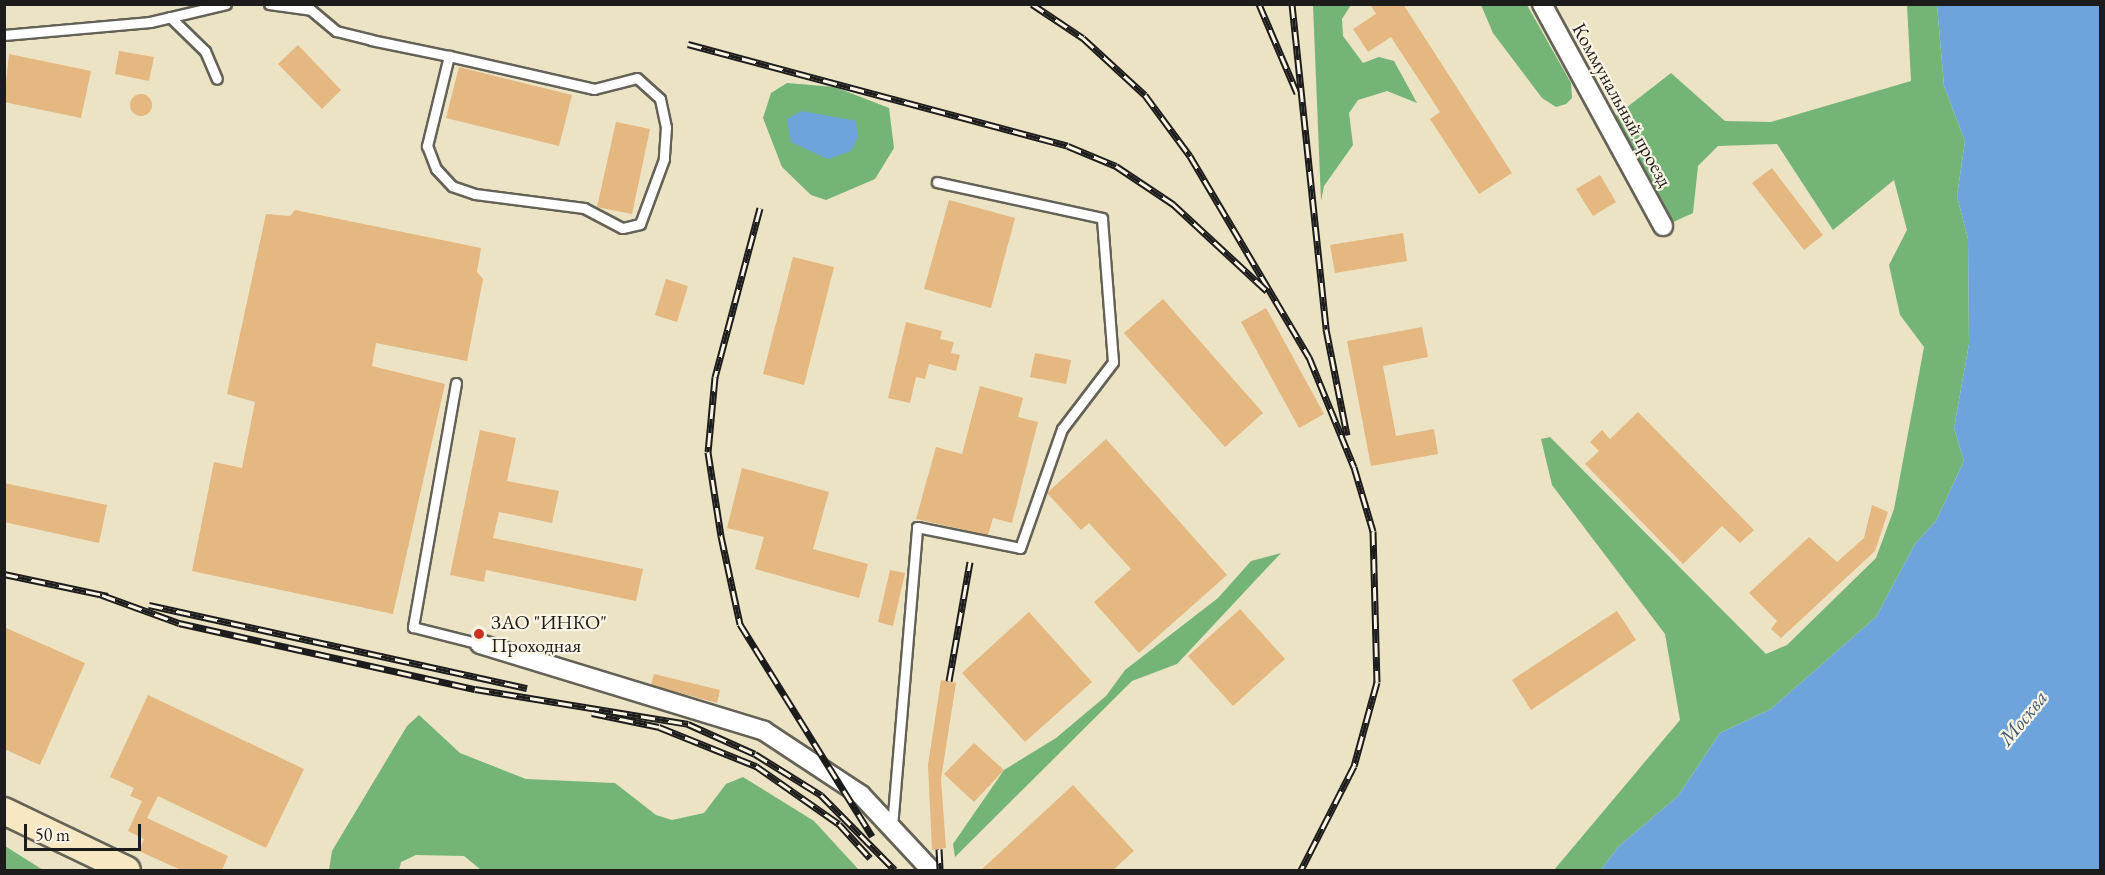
<!DOCTYPE html>
<html>
<head>
<meta charset="utf-8">
<style>
  body { margin:0 }
  #map { position:relative; width:2105px; height:875px; overflow:hidden; background:#ebe3c3; font-family:"EB Garamond",serif }
  div>[style] { position:absolute }
  [style*='--x'] { left:calc(var(--x)*1px); top:calc(var(--y)*1px); width:calc(var(--w)*1px); rotate:calc(var(--a)*1deg) }
  .forest>* { inset:0; background:#74b577 }
  .water>* { inset:0; background:#6ca4db }
  .building>* { inset:0; background:#e4b880 }
  .round { border-radius:50% }
  .roads { filter:drop-shadow(2px 0 #646256) drop-shadow(-2px 0 #646256) drop-shadow(0 2px #646256) drop-shadow(0 -2px #646256) }
  .lane>* { height:9px; margin:-4.5px; padding:0 4.5px; transform-origin:4.5px; border-radius:4.5px; background:#fff }
  .street>* { height:18px; margin:-9px; padding:0 9px; transform-origin:9px; border-radius:9px; background:#fff }
  .secondary>* { height:26px; margin:-13px; padding:0 13px; transform-origin:13px; border-radius:13px; background:#f7e8c3 }
  .rail>* { height:7px; margin-top:-3.5px; transform-origin:0; background:repeating-linear-gradient(90deg,#fcf5e5 0 14px,#1c1c1c 0 28px); box-sizing:border-box; border-block:2px solid #1c1c1c }
  .dots>* { width:16px; height:16px; translate:-50% -50%; box-sizing:border-box; border:3px solid #fcf5e5; border-radius:50% }
  span { translate:-50% -50%; white-space:nowrap; text-align:center; line-height:1.15; -webkit-text-stroke:4.5px #fcf5e5; paint-order:stroke }
  .street-label { font-size:20px; color:#1c1c1c }
  .poi-label { font-size:20px; color:#1c1c1c }
  .left { translate:0 -50%; text-align:left }
  .water-label { font-size:21px; color:#405972; font-style:italic }
  .frame { position:absolute; inset:0; border:6px solid #1c1c1c; pointer-events:none }
  .scale { position:absolute; left:24px; top:824px; width:117px; height:27px; box-sizing:border-box; border:3px solid #1c1c1c; border-top:0; padding-left:8px; font-size:18px; line-height:21px; white-space:nowrap; color:#1c1c1c; -webkit-text-stroke:4px #fcf5e5; paint-order:stroke }
</style>
</head>
<body>
<div id="map">
  <div class="forest">
    <i style="clip-path:polygon(1313px 5px,1351px 5px,1342px 19px,1343px 36px,1363px 63px,1379px 57px,1394px 61px,1417px 103px,1387px 91px,1358px 100px,1349px 113px,1353px 145px,1324px 186px,1321px 201px)"></i>
    <i style="clip-path:polygon(1481px 5px,1527px 5px,1571px 83px,1572px 98px,1566px 104px,1556px 107px,1542px 98px,1493px 33px)"></i>
    <i style="clip-path:polygon(1907px 5px,1937px 5px,1944px 86px,1965px 141px,1957px 196px,1968px 239px,1969px 344px,1954px 428px,1964px 461px,1936px 521px,1915px 544px,1876px 617px,1771px 709px,1720px 733px,1678px 796px,1618px 847px,1601px 870px,1554px 870px,1680px 720px,1665px 634px,1552px 485px,1541px 439px,1550px 437px,1766px 654px,1787px 645px,1876px 558px,1894px 509px,1924px 347px,1900px 315px,1889px 265px,1907px 230px,1894px 180px,1833px 230px,1777px 144px,1718px 146px,1698px 166px,1693px 213px,1669px 224px,1613px 118px,1671px 73px,1725px 121px,1771px 122px,1911px 81px)"></i>
    <i style="clip-path:polygon(787px 83px,835px 87px,889px 108px,894px 148px,875px 179px,826px 200px,811px 195px,782px 167px,763px 118px,771px 93px)"></i>
    <i style="clip-path:polygon(1281px 553px,1177px 664px,1132px 681px,955px 857px,953px 844px,1004px 770px,1056px 738px,1106px 696px,1125px 670px,1218px 598px,1251px 561px)"></i>
    <i style="clip-path:polygon(419px 715px,460px 753px,526px 779px,615px 783px,656px 815px,672px 820px,704px 813px,726px 784px,743px 777px,814px 821px,859px 870px,481px 870px,464px 856px,416px 855px,401px 862px,399px 870px,329px 870px,332px 851px,407px 726px)"></i>
    <i style="clip-path:polygon(4px 846px,5px 846px,43px 870px,5px 870px)"></i>
  </div>
  <div class="water">
    <i style="clip-path:polygon(1937px 5px,2100px 5px,2100px 870px,1601px 870px,1618px 847px,1678px 796px,1720px 733px,1771px 709px,1876px 617px,1915px 544px,1936px 521px,1964px 461px,1954px 428px,1969px 344px,1968px 239px,1957px 196px,1965px 141px,1944px 86px)"></i>
    <i style="clip-path:polygon(802px 111px,856px 121px,858px 137px,851px 151px,828px 159px,791px 142px,787px 119px)"></i>
  </div>
  <div class="building">
    <i style="clip-path:polygon(1370px 4px,1403px 4px,1512px 173px,1479px 194px,1430px 119px,1440px 112px,1391px 37px,1368px 52px,1353px 29px,1376px 14px)"></i>
    <i style="clip-path:polygon(298px 45px,341px 90px,322px 109px,278px 64px)"></i>
    <i style="clip-path:polygon(119px 51px,154px 57px,149px 81px,115px 74px)"></i>
    <i style="clip-path:polygon(9px 54px,91px 71px,81px 118px,4px 102px)"></i>
    <i style="clip-path:polygon(459px 67px,572px 95px,559px 146px,446px 118px)"></i>
    <i class="round" style="left:130px;top:94px;width:22px;height:22px"></i>
    <i style="clip-path:polygon(616px 122px,650px 129px,632px 214px,597px 207px)"></i>
    <i style="clip-path:polygon(1772px 168px,1823px 235px,1804px 250px,1752px 183px)"></i>
    <i style="clip-path:polygon(1600px 175px,1616px 202px,1593px 216px,1576px 189px)"></i>
    <i style="clip-path:polygon(949px 200px,1015px 218px,991px 308px,924px 289px)"></i>
    <i style="clip-path:polygon(295px 210px,481px 248px,477px 272px,483px 279px,467px 361px,376px 343px,372px 366px,445px 384px,393px 614px,192px 571px,214px 462px,242px 468px,255px 402px,227px 394px,266px 214px,290px 216px)"></i>
    <i style="clip-path:polygon(1403px 233px,1407px 261px,1335px 273px,1330px 245px)"></i>
    <i style="clip-path:polygon(793px 257px,834px 267px,804px 385px,763px 374px)"></i>
    <i style="clip-path:polygon(666px 279px,688px 286px,677px 322px,655px 315px)"></i>
    <i style="clip-path:polygon(1163px 299px,1263px 413px,1225px 447px,1124px 333px)"></i>
    <i style="clip-path:polygon(1266px 308px,1324px 414px,1299px 428px,1241px 322px)"></i>
    <i style="clip-path:polygon(906px 322px,942px 331px,940px 339px,954px 342px,951px 353px,960px 355px,956px 371px,929px 364px,925px 379px,916px 377px,910px 403px,888px 398px)"></i>
    <i style="clip-path:polygon(1422px 327px,1428px 357px,1383px 366px,1396px 436px,1434px 429px,1438px 454px,1371px 466px,1347px 341px)"></i>
    <i style="clip-path:polygon(1035px 353px,1071px 360px,1066px 384px,1030px 377px)"></i>
    <i style="clip-path:polygon(980px 386px,1023px 398px,1018px 417px,1038px 422px,1012px 523px,993px 518px,988px 535px,916px 519px,936px 447px,962px 454px)"></i>
    <i style="clip-path:polygon(1638px 412px,1754px 530px,1740px 543px,1722px 526px,1683px 564px,1585px 464px,1599px 451px,1590px 442px,1602px 430px,1610px 439px)"></i>
    <i style="clip-path:polygon(480px 430px,516px 438px,507px 481px,559px 491px,552px 523px,499px 512px,493px 538px,643px 569px,636px 601px,486px 570px,484px 582px,450px 575px)"></i>
    <i style="clip-path:polygon(1106px 439px,1227px 575px,1139px 653px,1094px 602px,1131px 569px,1089px 523px,1081px 530px,1047px 493px)"></i>
    <i style="clip-path:polygon(742px 468px,829px 492px,813px 549px,868px 564px,859px 598px,755px 569px,764px 537px,727px 528px)"></i>
    <i style="clip-path:polygon(4px 483px,107px 505px,99px 543px,4px 522px)"></i>
    <i style="clip-path:polygon(1872px 505px,1888px 512px,1875px 551px,1781px 638px,1771px 629px,1777px 621px,1749px 593px,1809px 537px,1837px 562px,1864px 538px)"></i>
    <i style="clip-path:polygon(890px 570px,905px 573px,893px 626px,878px 622px)"></i>
    <i style="clip-path:polygon(1240px 609px,1285px 659px,1233px 706px,1188px 656px)"></i>
    <i style="clip-path:polygon(1617px 611px,1636px 640px,1531px 710px,1512px 680px)"></i>
    <i style="clip-path:polygon(1029px 612px,1092px 682px,1025px 742px,962px 673px)"></i>
    <i style="clip-path:polygon(4px 627px,85px 663px,40px 765px,4px 749px)"></i>
    <i style="clip-path:polygon(654px 674px,720px 690px,717px 703px,651px 685px)"></i>
    <i style="clip-path:polygon(941px 680px,956px 683px,941px 779px,946px 848px,932px 850px,928px 765px)"></i>
    <i style="clip-path:polygon(148px 695px,304px 769px,266px 848px,158px 796px,147px 818px,228px 856px,222px 870px,181px 870px,139px 851px,144px 839px,128px 831px,142px 801px,130px 796px,134px 788px,110px 777px)"></i>
    <i style="clip-path:polygon(974px 743px,1004px 770px,974px 802px,944px 774px)"></i>
    <i style="clip-path:polygon(1073px 785px,1134px 851px,1113px 870px,981px 870px)"></i>
  </div>
  <div class="roads">
    <div class="lane">
      <i style="--x:269;--y:4;--w:42;--a:8.1"></i>
      <i style="--x:311;--y:10;--w:33;--a:40"></i>
      <i style="--x:336;--y:31;--w:36;--a:14"></i>
      <i style="--x:371;--y:40;--w:80;--a:11.6"></i>
      <i style="--x:449;--y:56;--w:149;--a:12.8"></i>
      <i style="--x:594;--y:89;--w:44;--a:-14.3"></i>
      <i style="--x:637;--y:78;--w:31;--a:42"></i>
      <i style="--x:660;--y:99;--w:29;--a:78"></i>
      <i style="--x:666;--y:127;--w:32;--a:94"></i>
      <i style="--x:664;--y:159;--w:69;--a:110.3"></i>
      <i style="--x:640;--y:224;--w:18;--a:167"></i>
      <i style="--x:622;--y:228;--w:43;--a:-152.2"></i>
      <i style="--x:584;--y:208;--w:110;--a:-172.7"></i>
      <i style="--x:475;--y:194;--w:24;--a:-161"></i>
      <i style="--x:452;--y:186;--w:23;--a:-133"></i>
      <i style="--x:436;--y:169;--w:25;--a:-111"></i>
      <i style="--x:427;--y:146;--w:93;--a:-76.3"></i>
      <i style="--x:170;--y:17;--w:49;--a:44.2"></i>
      <i style="--x:205;--y:51;--w:30;--a:67"></i>
      <i style="--x:4;--y:35;--w:147;--a:-5.1"></i>
      <i style="--x:150;--y:22;--w:78;--a:-13.3"></i>
      <i style="--x:456;--y:383;--w:248;--a:100"></i>
      <i style="--x:413;--y:627;--w:69;--a:14.2"></i>
      <i style="--x:892;--y:827;--w:301;--a:-85.2"></i>
      <i style="--x:917;--y:527;--w:105;--a:11.5"></i>
      <i style="--x:1020;--y:548;--w:126;--a:-70.6"></i>
      <i style="--x:1062;--y:429;--w:84;--a:-52.7"></i>
      <i style="--x:1113;--y:362;--w:144;--a:-94.4"></i>
      <i style="--x:1102;--y:218;--w:169;--a:-167.7"></i>
    </div>
    <div class="street">
      <i style="--x:1542;--y:4;--w:253;--a:61.4"></i>
      <i style="--x:480;--y:644;--w:297;--a:17"></i>
      <i style="--x:764;--y:731;--w:116;--a:33.4"></i>
      <i style="--x:861;--y:795;--w:103;--a:47"></i>
    </div>
    <div class="secondary">
      <i style="--x:4;--y:811;--w:136;--a:25.6"></i>
    </div>
  </div>
  <div class="rail">
    <i style="--x:1032;--y:4;--w:61;--a:33.7"></i>
    <i style="--x:1083;--y:38;--w:84;--a:42.6"></i>
    <i style="--x:1145;--y:95;--w:76;--a:53.6"></i>
    <i style="--x:1190;--y:156;--w:234;--a:59.4"></i>
    <i style="--x:1309;--y:357;--w:119;--a:67.8"></i>
    <i style="--x:1354;--y:467;--w:67;--a:73.5"></i>
    <i style="--x:1373;--y:531;--w:151;--a:88.5"></i>
    <i style="--x:1377;--y:682;--w:87;--a:105.3"></i>
    <i style="--x:1354;--y:766;--w:117;--a:117"></i>
    <i style="--x:1259;--y:4;--w:97;--a:66.9"></i>
    <i style="--x:1292;--y:4;--w:327;--a:84"></i>
    <i style="--x:1326;--y:329;--w:108;--a:78.8"></i>
    <i style="--x:688;--y:44;--w:393;--a:15"></i>
    <i style="--x:1068;--y:146;--w:52;--a:22.6"></i>
    <i style="--x:1116;--y:166;--w:69;--a:33.7"></i>
    <i style="--x:1173;--y:204;--w:128;--a:42.8"></i>
    <i style="--x:760;--y:208;--w:175;--a:104.9"></i>
    <i style="--x:715;--y:377;--w:75;--a:95.3"></i>
    <i style="--x:708;--y:452;--w:85;--a:81.2"></i>
    <i style="--x:721;--y:536;--w:90;--a:77.8"></i>
    <i style="--x:740;--y:624;--w:250;--a:58.1"></i>
    <i style="--x:4;--y:574;--w:106;--a:11.9"></i>
    <i style="--x:102;--y:595;--w:82;--a:20"></i>
    <i style="--x:179;--y:623;--w:303;--a:12.6"></i>
    <i style="--x:475;--y:689;--w:216;--a:9.3"></i>
    <i style="--x:688;--y:724;--w:73;--a:24.1"></i>
    <i style="--x:755;--y:754;--w:78;--a:31.8"></i>
    <i style="--x:821;--y:795;--w:105;--a:45.4"></i>
    <i style="--x:149;--y:605;--w:387;--a:12.4"></i>
    <i style="--x:949;--y:681;--w:121;--a:-80"></i>
    <i style="--x:592;--y:713;--w:68;--a:11.8"></i>
    <i style="--x:659;--y:727;--w:105;--a:21.9"></i>
    <i style="--x:756;--y:766;--w:101;--a:34.9"></i>
    <i style="--x:839;--y:824;--w:46;--a:47.6"></i>
    <i style="--x:939;--y:849;--w:21;--a:87"></i>
  </div>
  <div class="dots">
    <i style="left:479px;top:634px;background:#c8321e"></i>
  </div>
  <div class="street-label">
    <span style="left:1622px;top:105px;rotate:61deg">Коммунальный проезд</span>
  </div>
  <div class="poi-label">
    <span class="left" style="left:491px;top:634px">ЗАО "ИНКО"<br>Проходная</span>
  </div>
  <div class="water-label">
    <span style="left:2023px;top:718px;rotate:-51deg">Москва</span>
  </div>
  <div class="frame"></div>
  <div class="scale">50 m</div>
</div>
</body>
</html>
